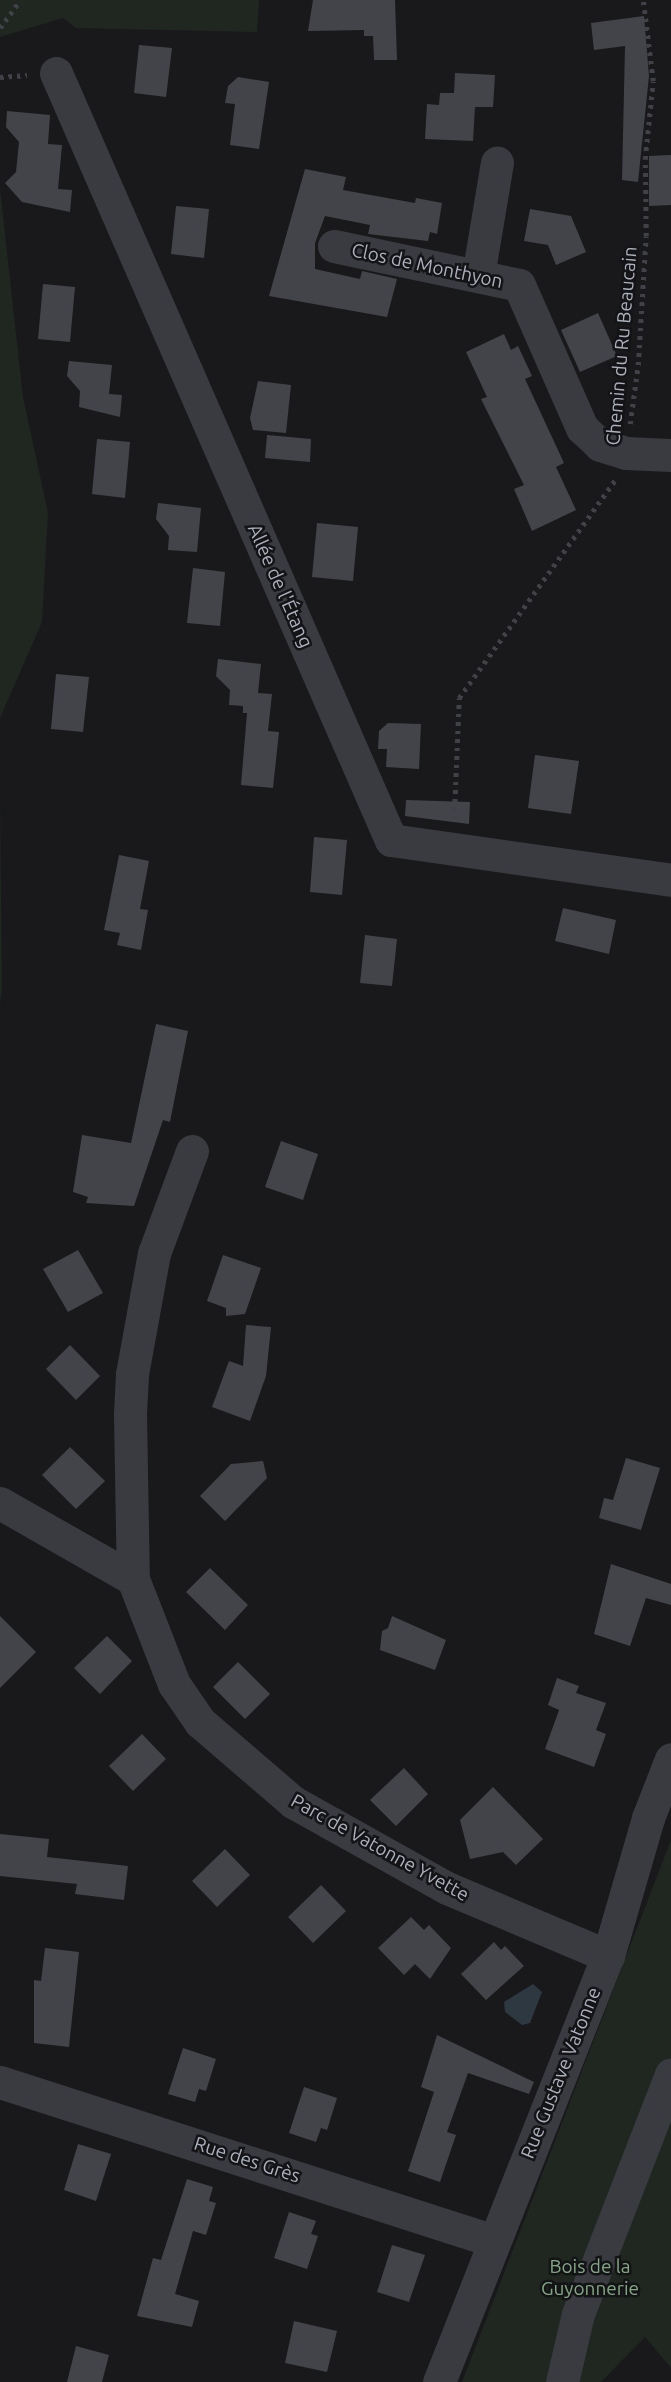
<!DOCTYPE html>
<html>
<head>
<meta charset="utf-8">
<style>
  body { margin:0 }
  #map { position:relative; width:671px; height:2382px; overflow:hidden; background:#19191c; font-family:Ubuntu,sans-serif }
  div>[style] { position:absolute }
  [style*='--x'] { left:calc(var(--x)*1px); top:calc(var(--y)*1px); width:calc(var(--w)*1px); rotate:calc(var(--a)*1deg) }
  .green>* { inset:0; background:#1f2720 }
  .water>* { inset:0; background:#2e3841 }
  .building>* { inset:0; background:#434449 }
  .path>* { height:4.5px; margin-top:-2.25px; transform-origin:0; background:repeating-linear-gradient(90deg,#404248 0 3.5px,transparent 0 8.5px) }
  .minor>* { height:33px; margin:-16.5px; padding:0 16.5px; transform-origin:16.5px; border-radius:16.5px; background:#3a3b41 }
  span { translate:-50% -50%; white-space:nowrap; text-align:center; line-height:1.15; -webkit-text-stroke:5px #141417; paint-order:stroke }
  .street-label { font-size:19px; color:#abb0bc }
  .park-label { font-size:19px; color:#82a784 }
</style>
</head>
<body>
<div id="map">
  <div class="green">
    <i style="clip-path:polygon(0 0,259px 0,257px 32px,76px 28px,63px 18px,0 37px)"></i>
    <i style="clip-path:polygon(0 189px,23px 397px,48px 513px,42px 622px,0 718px)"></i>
    <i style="clip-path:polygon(0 799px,2px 988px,0 1004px)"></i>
    <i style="clip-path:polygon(671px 1840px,671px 2368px,645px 2337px,601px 2382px,462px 2382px)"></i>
  </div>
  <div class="water">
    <i style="clip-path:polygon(533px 1984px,542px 1992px,530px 2023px,522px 2025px,505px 2012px,504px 2002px)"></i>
  </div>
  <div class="building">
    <i style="clip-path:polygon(313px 0,395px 0,397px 60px,374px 60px,373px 36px,364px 36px,364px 30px,308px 31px)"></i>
    <i style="clip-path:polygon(644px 16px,649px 76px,638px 182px,622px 180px,625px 46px,594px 50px,591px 23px)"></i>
    <i style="clip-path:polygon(139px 45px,172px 48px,166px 97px,134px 93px)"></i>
    <i style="clip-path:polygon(455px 73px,495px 75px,493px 107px,475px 107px,473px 141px,425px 139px,427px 104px,439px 105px,440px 93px,454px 93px)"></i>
    <i style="clip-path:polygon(238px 77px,269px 82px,259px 149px,230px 145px,235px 104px,225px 103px,228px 86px)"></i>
    <i style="clip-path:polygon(7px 111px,50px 115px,48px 144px,62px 145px,58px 189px,72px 190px,70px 212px,22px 202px,5px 183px,16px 172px,19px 142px,6px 127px)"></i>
    <i style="clip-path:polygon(671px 155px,671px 205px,649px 206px,649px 156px)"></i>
    <i style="clip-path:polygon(305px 169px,346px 177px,343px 190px,415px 203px,416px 198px,442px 203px,437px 234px,430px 232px,428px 241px,368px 234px,370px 225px,325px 216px,315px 243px,315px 269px,360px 279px,362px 271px,397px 279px,387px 317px,269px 296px)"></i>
    <i style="clip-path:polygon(176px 206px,209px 209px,204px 258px,171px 254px)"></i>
    <i style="clip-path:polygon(530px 209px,571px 216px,586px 252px,556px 265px,548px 245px,524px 241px)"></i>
    <i style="clip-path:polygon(43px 284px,75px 287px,70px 342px,38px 339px)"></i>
    <i style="clip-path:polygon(598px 313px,617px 356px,580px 372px,561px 330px)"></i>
    <i style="clip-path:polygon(504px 334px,511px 350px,518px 346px,532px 376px,525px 379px,564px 463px,556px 467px,576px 510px,532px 531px,514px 489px,524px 485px,481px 399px,487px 397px,466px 352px)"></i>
    <i style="clip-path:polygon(69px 361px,112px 365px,109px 394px,122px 395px,120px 417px,79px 407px,80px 391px,67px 376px)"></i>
    <i style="clip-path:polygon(258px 381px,291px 385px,286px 433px,253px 430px,250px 418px)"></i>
    <i style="clip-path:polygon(267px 435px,311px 439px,310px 462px,265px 458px)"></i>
    <i style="clip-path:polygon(97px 439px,130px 442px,125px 498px,92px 494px)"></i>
    <i style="clip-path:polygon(158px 503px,201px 508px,197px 552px,168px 550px,169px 536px,156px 519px)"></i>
    <i style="clip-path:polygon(317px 523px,358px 527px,353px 581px,312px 577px)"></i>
    <i style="clip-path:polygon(193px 568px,225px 572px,220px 626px,187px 623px)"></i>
    <i style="clip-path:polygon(218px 659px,261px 664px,258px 693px,272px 694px,268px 731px,279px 732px,273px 788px,241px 785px,247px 713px,243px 713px,243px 706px,229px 705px,230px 690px,216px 676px)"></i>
    <i style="clip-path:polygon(56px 674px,89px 677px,83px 732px,51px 729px)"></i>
    <i style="clip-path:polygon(388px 723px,421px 724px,419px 769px,386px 767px,387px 749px,378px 749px,379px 731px)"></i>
    <i style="clip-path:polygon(535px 755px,579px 761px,571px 814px,528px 808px)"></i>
    <i style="clip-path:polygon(406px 800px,470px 802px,469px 824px,405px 816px)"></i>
    <i style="clip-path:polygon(314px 837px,347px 840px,342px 895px,310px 892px)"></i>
    <i style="clip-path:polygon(119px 855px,149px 861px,140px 909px,148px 910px,141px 950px,117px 945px,120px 933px,104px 930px)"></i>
    <i style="clip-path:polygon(563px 908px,616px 920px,609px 954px,555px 941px)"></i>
    <i style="clip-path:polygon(365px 935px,397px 939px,392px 986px,360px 983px)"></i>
    <i style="clip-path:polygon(156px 1024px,188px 1031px,170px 1122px,163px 1120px,134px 1206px,86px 1203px,88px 1197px,73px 1192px,82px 1135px,131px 1143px)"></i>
    <i style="clip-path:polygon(281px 1141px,318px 1154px,303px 1200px,265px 1187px)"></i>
    <i style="clip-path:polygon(78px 1250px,103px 1293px,68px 1312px,43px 1269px)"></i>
    <i style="clip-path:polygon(223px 1255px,261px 1268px,245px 1314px,226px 1316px,226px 1308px,207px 1301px)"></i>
    <i style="clip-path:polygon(246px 1325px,271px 1327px,266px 1376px,250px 1421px,212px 1407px,229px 1361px,243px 1366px)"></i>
    <i style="clip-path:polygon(70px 1345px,100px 1376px,76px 1400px,46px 1369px)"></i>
    <i style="clip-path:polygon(70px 1447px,105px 1481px,76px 1509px,42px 1475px)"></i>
    <i style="clip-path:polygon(626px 1458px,660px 1468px,641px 1530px,599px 1518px,604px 1498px,613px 1500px)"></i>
    <i style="clip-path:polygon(263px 1461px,267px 1478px,225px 1521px,200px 1496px,231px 1464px)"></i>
    <i style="clip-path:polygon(611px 1564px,671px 1584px,671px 1605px,646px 1598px,630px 1646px,594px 1634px)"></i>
    <i style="clip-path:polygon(210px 1568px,248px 1605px,225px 1630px,186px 1592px)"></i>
    <i style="clip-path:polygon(0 1616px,36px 1652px,0 1688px)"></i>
    <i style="clip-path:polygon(392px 1616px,446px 1640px,435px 1670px,380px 1650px,382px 1631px,388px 1628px)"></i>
    <i style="clip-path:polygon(107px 1636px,132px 1661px,100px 1694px,74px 1668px)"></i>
    <i style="clip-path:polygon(238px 1662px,270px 1694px,245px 1719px,213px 1687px)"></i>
    <i style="clip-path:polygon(557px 1678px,579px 1686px,576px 1693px,606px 1703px,596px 1730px,606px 1734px,594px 1767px,545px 1749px,559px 1710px,548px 1705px)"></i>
    <i style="clip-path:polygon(142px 1734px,166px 1759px,133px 1791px,109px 1766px)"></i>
    <i style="clip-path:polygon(404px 1768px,428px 1794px,396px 1826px,370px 1800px)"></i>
    <i style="clip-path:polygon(493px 1787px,543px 1839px,516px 1865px,503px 1852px,470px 1859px,460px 1820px)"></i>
    <i style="clip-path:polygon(0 1834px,49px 1839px,47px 1857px,128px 1866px,124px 1900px,75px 1894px,77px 1884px,0 1876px)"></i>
    <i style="clip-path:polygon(225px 1849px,250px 1875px,217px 1907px,192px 1881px)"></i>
    <i style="clip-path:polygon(321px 1885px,346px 1911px,313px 1943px,288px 1917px)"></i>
    <i style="clip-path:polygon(411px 1917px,424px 1930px,429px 1925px,451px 1948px,430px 1979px,415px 1964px,404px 1975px,378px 1948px)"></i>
    <i style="clip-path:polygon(494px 1942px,501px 1950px,505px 1946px,524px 1966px,486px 2000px,461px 1974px)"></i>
    <i style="clip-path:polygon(45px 1948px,79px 1952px,69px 2047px,34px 2043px,34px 1980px,41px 1981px)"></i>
    <i style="clip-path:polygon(437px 2035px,534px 2082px,529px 2094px,468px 2073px,447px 2132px,456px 2135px,440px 2182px,408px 2171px,434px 2092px,421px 2087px)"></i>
    <i style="clip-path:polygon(183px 2048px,216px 2059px,206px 2091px,199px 2089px,195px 2102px,168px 2094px)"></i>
    <i style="clip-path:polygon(304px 2087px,337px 2098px,327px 2130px,321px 2128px,316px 2142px,289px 2133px)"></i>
    <i style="clip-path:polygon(78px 2144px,111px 2154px,96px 2201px,64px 2190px)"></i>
    <i style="clip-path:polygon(187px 2179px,213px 2187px,209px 2201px,216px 2203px,206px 2235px,193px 2231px,175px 2294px,199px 2301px,192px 2327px,137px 2316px,153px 2258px,161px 2260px)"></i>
    <i style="clip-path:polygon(289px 2212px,316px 2221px,311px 2234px,318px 2236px,307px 2269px,274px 2258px)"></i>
    <i style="clip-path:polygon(392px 2245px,425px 2255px,409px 2302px,377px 2292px)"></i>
    <i style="clip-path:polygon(294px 2321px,337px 2331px,327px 2372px,285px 2363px)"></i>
    <i style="clip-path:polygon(76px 2346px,109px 2355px,102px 2382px,67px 2382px)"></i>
  </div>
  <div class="path">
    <i style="--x:0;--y:28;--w:34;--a:-54"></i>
    <i style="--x:0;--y:77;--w:27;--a:-4"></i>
    <i style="--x:630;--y:424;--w:60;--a:-82.3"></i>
    <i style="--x:638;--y:365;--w:129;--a:-86.5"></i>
    <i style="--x:646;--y:236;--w:77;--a:-90.7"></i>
    <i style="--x:645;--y:159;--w:78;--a:-84.1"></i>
    <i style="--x:653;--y:81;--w:82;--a:-97"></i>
    <i style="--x:454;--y:819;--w:121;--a:-87.6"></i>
    <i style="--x:459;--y:698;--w:269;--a:-54.4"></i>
  </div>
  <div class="minor">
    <i style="--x:56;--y:73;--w:837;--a:66.41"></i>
    <i style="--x:391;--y:840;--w:283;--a:8.1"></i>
    <i style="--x:334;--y:246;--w:189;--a:11.9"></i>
    <i style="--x:519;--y:285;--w:156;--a:66.2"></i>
    <i style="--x:582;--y:428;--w:25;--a:43"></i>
    <i style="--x:600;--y:445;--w:27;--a:17"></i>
    <i style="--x:626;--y:453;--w:45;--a:2.5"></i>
    <i style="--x:478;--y:276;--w:115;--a:-80.5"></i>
    <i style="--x:192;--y:1151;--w:109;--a:110.4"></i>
    <i style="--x:154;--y:1253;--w:123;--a:100.3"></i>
    <i style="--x:132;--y:1374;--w:40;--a:92.9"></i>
    <i style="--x:130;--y:1414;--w:165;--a:89"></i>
    <i style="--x:133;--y:1579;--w:113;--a:68.7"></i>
    <i style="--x:174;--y:1684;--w:46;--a:55.6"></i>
    <i style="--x:200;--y:1722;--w:123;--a:40.7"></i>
    <i style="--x:293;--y:1802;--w:176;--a:29.2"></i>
    <i style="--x:447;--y:1888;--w:175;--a:22.9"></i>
    <i style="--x:0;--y:1503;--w:153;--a:29.7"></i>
    <i style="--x:0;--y:2082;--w:519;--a:17.84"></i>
    <i style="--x:439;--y:2382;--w:458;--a:-68.4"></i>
    <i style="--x:608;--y:1956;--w:144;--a:-73.8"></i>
    <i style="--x:648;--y:1818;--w:63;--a:-68.7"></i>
    <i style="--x:562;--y:2382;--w:70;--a:-76.8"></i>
    <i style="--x:578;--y:2314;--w:257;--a:-68.8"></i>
  </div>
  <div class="street-label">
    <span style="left:427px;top:266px;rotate:12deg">Clos de Monthyon</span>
    <span style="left:622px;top:346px;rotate:-85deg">Chemin du Ru Beaucain</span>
    <span style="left:280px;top:586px;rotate:66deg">Allée de l'Étang</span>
    <span style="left:380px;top:1848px;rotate:29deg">Parc de Vatonne Yvette</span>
    <span style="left:561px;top:2073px;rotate:-68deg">Rue Gustave Vatonne</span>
    <span style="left:247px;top:2160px;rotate:18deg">Rue des Grès</span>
  </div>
  <div class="park-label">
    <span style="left:590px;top:2278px">Bois de la<br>Guyonnerie</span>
  </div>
</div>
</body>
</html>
